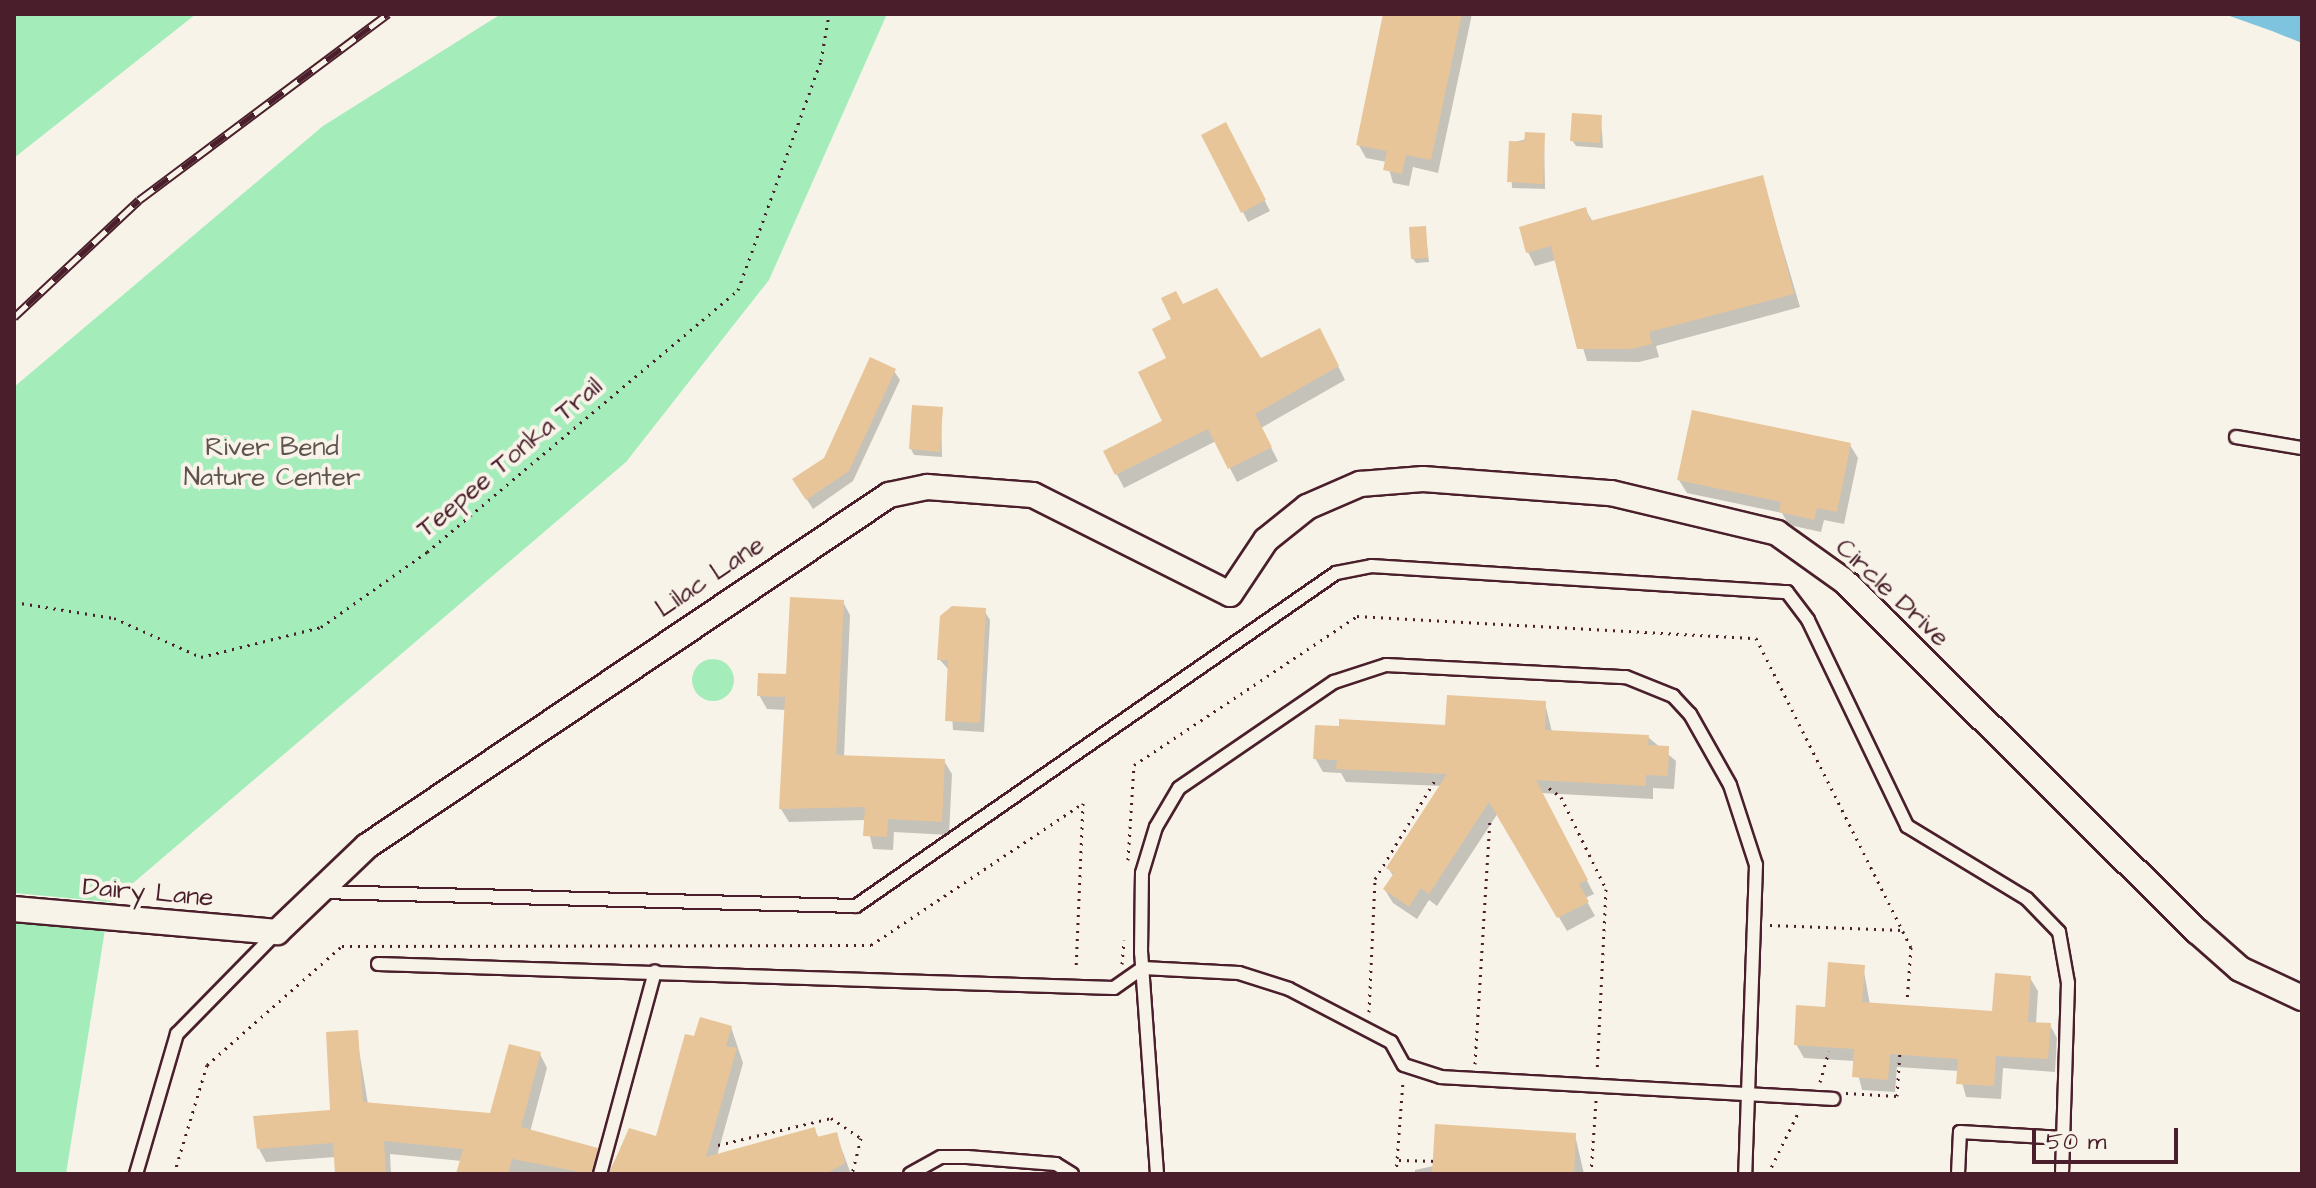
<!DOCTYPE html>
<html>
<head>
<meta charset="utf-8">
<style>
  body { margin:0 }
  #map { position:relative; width:2316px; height:1188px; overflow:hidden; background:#f7f3e8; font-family:"Architects Daughter",sans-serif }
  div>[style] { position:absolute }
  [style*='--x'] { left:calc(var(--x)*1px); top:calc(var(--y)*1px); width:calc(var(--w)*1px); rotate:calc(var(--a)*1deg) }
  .green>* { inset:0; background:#a4edbb }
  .round { border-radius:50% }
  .water>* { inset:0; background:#7ec4df }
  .shadow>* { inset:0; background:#0003 }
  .building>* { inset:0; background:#e8c599 }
  .path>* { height:3px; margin-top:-1.5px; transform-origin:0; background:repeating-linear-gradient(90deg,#4a1f2b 0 2px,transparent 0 8px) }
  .roads { filter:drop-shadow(2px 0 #4a1f2b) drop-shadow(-2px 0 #4a1f2b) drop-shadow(0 2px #4a1f2b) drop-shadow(0 -2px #4a1f2b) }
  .lane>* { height:12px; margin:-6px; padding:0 6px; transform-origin:6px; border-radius:6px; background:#f7f3e8 }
  .street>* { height:24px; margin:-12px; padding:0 12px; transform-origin:12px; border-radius:12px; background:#f7f3e8 }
  .rail>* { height:9px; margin-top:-4.5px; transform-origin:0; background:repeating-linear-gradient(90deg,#f7f3e8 0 18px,#4a1f2b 0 36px); box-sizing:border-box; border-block:2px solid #4a1f2b }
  span { translate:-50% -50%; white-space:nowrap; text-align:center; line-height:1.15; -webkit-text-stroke:8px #f7f3e8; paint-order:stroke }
  .park-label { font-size:26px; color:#60524f }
  .street-label { font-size:26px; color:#4a1f2b }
  .frame { position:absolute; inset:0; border:16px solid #4a1f2b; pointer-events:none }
  .scale { position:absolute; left:2032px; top:1128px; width:146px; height:36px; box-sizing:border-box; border:4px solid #4a1f2b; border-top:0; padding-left:10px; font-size:24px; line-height:28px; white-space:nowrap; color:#4a1f2b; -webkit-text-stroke:6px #f7f3e8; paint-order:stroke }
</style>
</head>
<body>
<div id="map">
  <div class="green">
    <i style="clip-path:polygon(14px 14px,196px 14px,14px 158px)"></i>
    <i style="clip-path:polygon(501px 14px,887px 14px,769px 280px,626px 462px,111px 902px,14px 893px,14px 387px,323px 126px)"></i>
    <i class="round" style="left:692px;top:659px;width:42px;height:42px"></i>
    <i style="clip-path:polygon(14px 909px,107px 917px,66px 1174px,14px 1174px)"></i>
  </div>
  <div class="water">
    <i style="clip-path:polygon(2224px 14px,2302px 14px,2302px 43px,2272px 31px)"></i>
  </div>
  <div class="shadow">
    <i style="clip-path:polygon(1385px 14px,1472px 14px,1438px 173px,1413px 167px,1409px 186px,1393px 183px,1387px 162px,1366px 158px,1358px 144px)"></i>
    <i style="clip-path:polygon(1601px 117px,1603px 148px,1576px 146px,1572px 140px)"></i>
    <i style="clip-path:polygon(1231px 134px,1270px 211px,1248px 222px,1204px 135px)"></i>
    <i style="clip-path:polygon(1544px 135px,1545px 189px,1512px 188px,1510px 143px)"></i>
    <i style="clip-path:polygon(1762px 178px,1800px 307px,1656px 346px,1659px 357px,1639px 362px,1587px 361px,1556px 260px,1535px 266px,1528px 252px,1585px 209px,1593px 222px)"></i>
    <i style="clip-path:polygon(1425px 228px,1429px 262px,1416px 263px,1413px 259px)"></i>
    <i style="clip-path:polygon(1183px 307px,1261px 360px,1327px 344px,1345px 380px,1261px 428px,1278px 461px,1237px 482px,1216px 441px,1124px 488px,1105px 452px,1165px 422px,1174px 320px)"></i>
    <i style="clip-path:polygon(894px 371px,900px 380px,853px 481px,813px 509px,800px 489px)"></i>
    <i style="clip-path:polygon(941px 409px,942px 457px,914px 455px,911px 449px)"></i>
    <i style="clip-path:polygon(1850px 445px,1858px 458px,1844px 524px,1824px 520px,1821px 532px,1789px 525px,1782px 513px,1687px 493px,1679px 480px)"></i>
    <i style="clip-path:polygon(843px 602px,850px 615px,844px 757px,944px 761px,952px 774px,949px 835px,894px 832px,893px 850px,873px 849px,866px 820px,789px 822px,781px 809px,786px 710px,767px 709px,759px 695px,788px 677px)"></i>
    <i style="clip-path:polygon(984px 610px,990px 620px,984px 732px,953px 730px,949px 670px,939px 659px)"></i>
    <i style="clip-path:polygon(1545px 703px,1552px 732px,1648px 737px,1676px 761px,1674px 789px,1653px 788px,1653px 799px,1541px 793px,1594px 894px,1585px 898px,1595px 916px,1567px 931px,1498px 813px,1437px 906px,1429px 900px,1417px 919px,1393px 903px,1385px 890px,1394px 877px,1388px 868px,1442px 786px,1346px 782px,1341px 773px,1323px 772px,1315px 758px)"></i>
    <i style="clip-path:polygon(1863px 966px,1870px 1005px,1994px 1013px,2030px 978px,2038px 991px,2036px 1024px,2050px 1025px,2057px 1038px,2055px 1072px,2003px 1068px,2001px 1099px,1966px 1097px,1959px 1071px,1897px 1067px,1895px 1092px,1862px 1090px,1855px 1061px,1804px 1058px,1796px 1044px)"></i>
    <i style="clip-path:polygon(731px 1027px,743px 1063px,717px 1156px,814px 1129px,819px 1138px,836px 1134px,851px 1174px,608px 1174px,630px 1130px,658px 1138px,695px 1038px)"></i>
    <i style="clip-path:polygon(356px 1032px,368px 1104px,491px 1116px,540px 1054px,547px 1068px,530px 1132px,596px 1149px,603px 1174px,458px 1174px,462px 1161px,390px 1154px,391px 1174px,337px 1174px,336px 1157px,266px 1162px,259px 1149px,332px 1112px)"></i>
    <i style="clip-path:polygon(1575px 1135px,1584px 1174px,1415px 1174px,1415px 1170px)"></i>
  </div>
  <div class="building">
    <i style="clip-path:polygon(1383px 14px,1462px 14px,1431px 160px,1406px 155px,1402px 174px,1383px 170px,1387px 151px,1356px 145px)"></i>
    <i style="clip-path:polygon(1572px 113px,1602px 115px,1600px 143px,1570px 141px)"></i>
    <i style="clip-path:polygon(1226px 122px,1266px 200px,1241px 213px,1201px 135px)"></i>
    <i style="clip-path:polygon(1525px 132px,1545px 133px,1543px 184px,1507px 182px,1509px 141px,1524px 142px)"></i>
    <i style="clip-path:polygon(1763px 175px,1794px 294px,1649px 332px,1652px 344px,1631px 349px,1577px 349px,1551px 246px,1526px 253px,1519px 227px,1586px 207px,1590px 221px)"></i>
    <i style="clip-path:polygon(1426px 226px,1428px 258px,1411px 259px,1409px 227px)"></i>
    <i style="clip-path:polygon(1217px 288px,1261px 358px,1320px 328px,1339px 366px,1255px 414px,1272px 447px,1228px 469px,1208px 429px,1115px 475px,1103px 451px,1162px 421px,1138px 372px,1166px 358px,1152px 329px,1171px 319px,1161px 298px,1176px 291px,1183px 304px)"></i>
    <i style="clip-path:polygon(870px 357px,896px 369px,849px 471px,806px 500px,792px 479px,824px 458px)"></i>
    <i style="clip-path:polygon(912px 405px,943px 407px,940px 452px,909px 449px)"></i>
    <i style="clip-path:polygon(1692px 410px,1851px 443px,1837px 512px,1817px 508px,1814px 520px,1779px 512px,1781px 502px,1677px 480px)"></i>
    <i style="clip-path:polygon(790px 597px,844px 600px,836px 755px,945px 759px,942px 822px,888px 819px,887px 837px,863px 836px,865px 807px,779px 809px,785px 697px,757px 696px,758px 673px,786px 674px)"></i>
    <i style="clip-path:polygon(952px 606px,986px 608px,980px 723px,945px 721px,948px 660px,937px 660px,940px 616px)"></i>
    <i style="clip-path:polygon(1447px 695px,1546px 701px,1545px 730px,1649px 735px,1648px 745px,1669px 746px,1668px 776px,1646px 775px,1646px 786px,1536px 780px,1588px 880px,1579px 884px,1589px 902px,1557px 918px,1489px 802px,1429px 894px,1421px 888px,1409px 907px,1383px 889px,1394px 873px,1386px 868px,1447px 774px,1336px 769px,1337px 760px,1313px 759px,1315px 725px,1339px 726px,1339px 719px,1445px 725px)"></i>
    <i style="clip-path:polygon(1828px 962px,1865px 965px,1862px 1002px,1992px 1011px,1995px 973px,2031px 976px,2028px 1022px,2051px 1023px,2048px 1059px,1996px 1056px,1994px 1086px,1956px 1084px,1958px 1059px,1890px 1054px,1888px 1080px,1852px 1077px,1854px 1049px,1794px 1045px,1796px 1005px,1825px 1007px)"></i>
    <i style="clip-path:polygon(700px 1017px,732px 1026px,726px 1046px,737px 1048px,706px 1157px,815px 1127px,817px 1137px,837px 1132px,845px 1163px,826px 1174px,609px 1174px,629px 1128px,656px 1136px,685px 1034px,694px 1036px)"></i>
    <i style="clip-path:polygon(358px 1030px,363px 1102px,490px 1113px,509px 1044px,541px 1052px,521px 1127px,598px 1148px,591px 1174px,512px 1159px,508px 1174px,456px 1174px,463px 1149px,384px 1141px,386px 1174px,335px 1174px,333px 1143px,257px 1149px,253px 1116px,330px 1110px,326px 1032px)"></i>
    <i style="clip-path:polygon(1435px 1124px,1576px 1133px,1574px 1174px,1432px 1174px)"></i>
  </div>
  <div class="path">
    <i style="--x:14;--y:602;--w:101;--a:9.1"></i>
    <i style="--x:114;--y:618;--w:95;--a:24.1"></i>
    <i style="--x:201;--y:657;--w:124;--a:-14"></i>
    <i style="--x:321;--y:627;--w:130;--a:-35.3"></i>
    <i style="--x:427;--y:552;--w:407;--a:-40.1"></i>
    <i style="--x:738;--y:290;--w:244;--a:-70.1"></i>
    <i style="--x:821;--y:61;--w:48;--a:-80.3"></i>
    <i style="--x:1549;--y:788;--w:15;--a:37"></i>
    <i style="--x:1561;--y:797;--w:102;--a:63.9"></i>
    <i style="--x:1606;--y:889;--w:183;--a:92.8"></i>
    <i style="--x:1128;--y:860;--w:95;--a:-86.4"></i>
    <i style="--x:1134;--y:765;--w:268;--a:-33.7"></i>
    <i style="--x:1357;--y:616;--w:400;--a:3.2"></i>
    <i style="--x:1756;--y:638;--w:346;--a:63.4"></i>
    <i style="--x:1911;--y:947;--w:55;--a:94.2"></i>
    <i style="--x:1770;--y:925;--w:132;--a:2.2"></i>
    <i style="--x:1122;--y:964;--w:24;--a:-85"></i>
    <i style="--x:1369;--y:1012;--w:133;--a:-87.4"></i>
    <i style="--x:1375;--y:879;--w:114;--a:-58.7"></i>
    <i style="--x:1475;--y:1064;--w:247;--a:-86.5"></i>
    <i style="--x:1820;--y:1082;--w:32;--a:-74"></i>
    <i style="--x:1846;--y:1093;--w:51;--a:3.4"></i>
    <i style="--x:1897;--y:1096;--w:45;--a:-86.2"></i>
    <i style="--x:718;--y:1145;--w:116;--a:-13.4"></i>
    <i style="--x:831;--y:1118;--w:36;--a:34"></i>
    <i style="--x:861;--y:1138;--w:37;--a:104"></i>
    <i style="--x:1399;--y:1160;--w:40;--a:1.4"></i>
    <i style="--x:174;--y:1174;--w:114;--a:-73.2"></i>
    <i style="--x:207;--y:1065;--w:180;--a:-41.4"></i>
    <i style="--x:342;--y:946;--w:529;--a:-0.11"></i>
    <i style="--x:871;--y:945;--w:255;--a:-33.8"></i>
    <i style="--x:1083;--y:803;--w:167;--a:92.4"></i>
    <i style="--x:1396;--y:1174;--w:93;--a:-85.7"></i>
    <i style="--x:1591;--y:1174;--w:74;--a:-86.1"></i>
    <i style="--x:1768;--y:1174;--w:68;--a:-63.8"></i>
  </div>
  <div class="roads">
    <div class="lane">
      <i style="--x:2236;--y:437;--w:67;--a:9.5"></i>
      <i style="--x:321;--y:892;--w:535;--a:1.5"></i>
      <i style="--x:856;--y:906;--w:584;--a:-34.75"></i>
      <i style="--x:1336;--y:573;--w:36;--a:-11"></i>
      <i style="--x:1371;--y:566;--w:417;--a:3.6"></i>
      <i style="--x:1787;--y:592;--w:35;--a:53"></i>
      <i style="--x:1808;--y:620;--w:229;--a:64.3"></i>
      <i style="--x:1907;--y:826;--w:140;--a:31.3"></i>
      <i style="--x:2027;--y:899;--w:46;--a:45.9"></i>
      <i style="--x:2059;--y:932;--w:52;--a:80"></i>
      <i style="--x:2068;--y:983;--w:191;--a:91.8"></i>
      <i style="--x:378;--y:964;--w:736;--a:1.87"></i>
      <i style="--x:1114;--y:988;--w:35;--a:-35"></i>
      <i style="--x:1143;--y:968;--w:96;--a:3"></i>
      <i style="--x:1239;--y:973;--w:52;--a:17.7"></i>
      <i style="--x:1289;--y:989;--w:115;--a:27.5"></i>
      <i style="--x:1391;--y:1042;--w:26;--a:61"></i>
      <i style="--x:1404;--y:1065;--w:39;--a:18"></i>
      <i style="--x:1441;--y:1077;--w:393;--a:3.2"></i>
      <i style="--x:136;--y:1174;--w:146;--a:-73.7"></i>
      <i style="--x:177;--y:1034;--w:140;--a:-45.6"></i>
      <i style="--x:600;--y:1174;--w:210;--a:-74.8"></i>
      <i style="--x:910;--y:1174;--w:35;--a:-29"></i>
      <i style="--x:941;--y:1157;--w:26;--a:0"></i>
      <i style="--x:967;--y:1157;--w:89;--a:4.5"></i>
      <i style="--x:1056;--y:1164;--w:19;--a:32"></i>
      <i style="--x:1157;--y:1174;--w:222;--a:-94.1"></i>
      <i style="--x:1141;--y:953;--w:80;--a:-89.3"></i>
      <i style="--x:1142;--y:873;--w:48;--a:-73.1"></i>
      <i style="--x:1156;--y:827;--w:45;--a:-59.5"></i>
      <i style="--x:1179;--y:788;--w:188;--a:-34.4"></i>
      <i style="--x:1334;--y:682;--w:55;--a:-18.1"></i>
      <i style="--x:1386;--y:665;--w:240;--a:2.9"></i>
      <i style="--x:1626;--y:677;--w:51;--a:22"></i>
      <i style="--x:1673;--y:696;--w:25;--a:47"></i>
      <i style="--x:1690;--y:714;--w:81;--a:60.6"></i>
      <i style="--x:1730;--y:785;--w:84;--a:72"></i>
      <i style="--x:1756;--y:865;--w:309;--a:92"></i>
      <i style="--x:1958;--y:1174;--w:42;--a:-87.3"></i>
      <i style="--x:1960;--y:1132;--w:103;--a:3.3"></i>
    </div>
    <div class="street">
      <i style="--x:14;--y:909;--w:264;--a:5"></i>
      <i style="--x:277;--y:932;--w:124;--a:-43.7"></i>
      <i style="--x:367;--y:846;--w:629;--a:-33.92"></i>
      <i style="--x:889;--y:495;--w:39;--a:-12"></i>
      <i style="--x:927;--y:487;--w:106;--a:4.3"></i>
      <i style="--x:1033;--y:495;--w:220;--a:26.7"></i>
      <i style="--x:1230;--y:594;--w:65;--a:-56.3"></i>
      <i style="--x:1266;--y:540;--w:53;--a:-38.8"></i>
      <i style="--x:1307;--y:507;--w:58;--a:-23.5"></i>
      <i style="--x:1360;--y:484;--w:63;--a:-4.5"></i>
      <i style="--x:1423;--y:479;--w:189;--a:4.3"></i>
      <i style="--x:1611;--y:493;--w:171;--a:13.5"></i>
      <i style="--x:1777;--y:533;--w:81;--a:35.5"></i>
      <i style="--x:1843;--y:580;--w:499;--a:44.8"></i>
      <i style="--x:2197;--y:931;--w:57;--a:41.5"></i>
      <i style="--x:2240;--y:969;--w:68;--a:25.1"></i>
    </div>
  </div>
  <div class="rail">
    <i style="--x:14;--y:317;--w:171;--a:-43.1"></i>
    <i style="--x:139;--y:200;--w:311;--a:-36.8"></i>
  </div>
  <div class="park-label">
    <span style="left:272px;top:463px">River Bend<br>Nature Center</span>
  </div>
  <div class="street-label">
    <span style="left:510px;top:458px;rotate:-40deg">Teepee Tonka Trail</span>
    <span style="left:710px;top:577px;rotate:-34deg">Lilac Lane</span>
    <span style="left:1892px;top:593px;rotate:43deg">Circle Drive</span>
    <span style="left:148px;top:893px;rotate:5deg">Dairy Lane</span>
  </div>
  <div class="frame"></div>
  <div class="scale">50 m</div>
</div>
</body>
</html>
